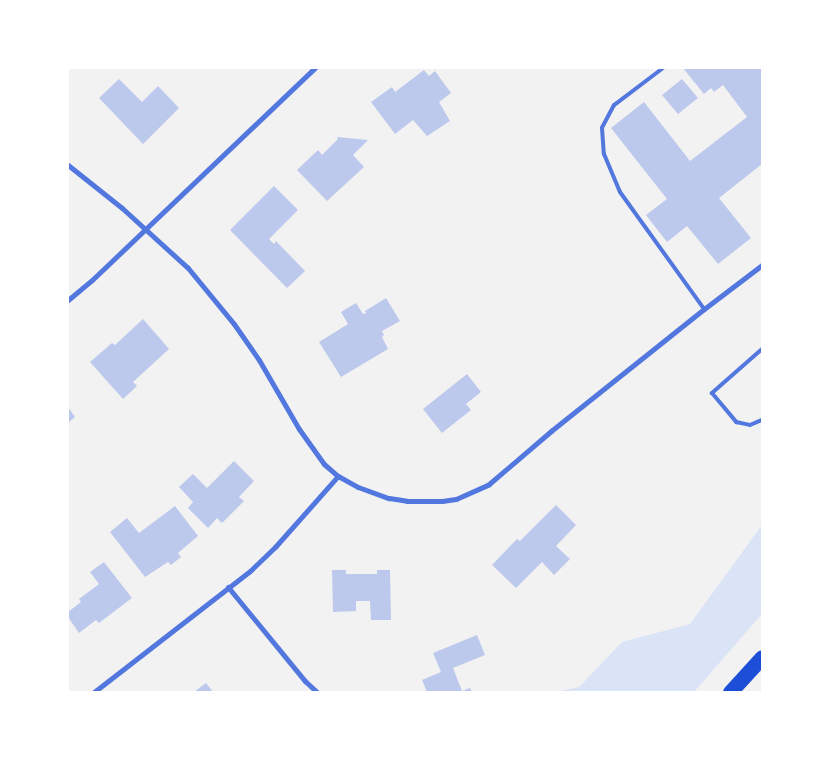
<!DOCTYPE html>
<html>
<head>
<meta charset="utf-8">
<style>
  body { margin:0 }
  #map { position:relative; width:830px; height:760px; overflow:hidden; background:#f2f2f2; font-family:"PT Sans Narrow",sans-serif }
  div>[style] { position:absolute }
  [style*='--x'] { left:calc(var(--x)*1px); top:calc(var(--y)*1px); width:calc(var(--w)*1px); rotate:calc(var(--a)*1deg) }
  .green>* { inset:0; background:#dbe4f7 }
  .building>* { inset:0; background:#bdc9ec }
  .service>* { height:4px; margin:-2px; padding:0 2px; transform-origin:2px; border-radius:2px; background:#5277de }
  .minor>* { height:5px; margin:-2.5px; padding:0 2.5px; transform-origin:2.5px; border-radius:2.5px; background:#5277de }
  .motorway>* { height:15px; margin:-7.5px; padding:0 7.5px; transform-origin:7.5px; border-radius:7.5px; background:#1d4ed8 }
  span { translate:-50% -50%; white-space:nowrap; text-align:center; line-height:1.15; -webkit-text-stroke:5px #fff; paint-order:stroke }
  .frame { position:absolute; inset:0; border:69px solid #fff; pointer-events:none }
</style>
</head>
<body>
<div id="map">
  <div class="green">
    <i style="clip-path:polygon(762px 525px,762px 614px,694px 692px,556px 692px,579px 687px,622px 642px,690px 624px)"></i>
  </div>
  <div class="building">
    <i style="clip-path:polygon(683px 68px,762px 68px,762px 164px,719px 198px,751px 238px,718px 264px,687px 226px,667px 242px,646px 215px,667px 199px,611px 128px,644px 102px,690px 161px,747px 117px,723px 85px,714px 92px,711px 88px,704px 94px)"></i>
    <i style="clip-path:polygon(424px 70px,429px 76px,435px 71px,451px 93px,439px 102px,450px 121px,427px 136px,413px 120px,395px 134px,371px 102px,392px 87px,395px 92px)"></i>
    <i style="clip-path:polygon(119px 79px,142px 102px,158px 86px,179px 108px,143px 144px,99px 98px)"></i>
    <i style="clip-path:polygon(682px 79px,698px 98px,678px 114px,662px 95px)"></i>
    <i style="clip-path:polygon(337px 137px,368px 140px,353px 155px,364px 167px,327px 201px,297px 170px,318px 150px,322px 155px,338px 139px)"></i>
    <i style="clip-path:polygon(274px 186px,298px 210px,269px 239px,274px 244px,276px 241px,305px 271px,287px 288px,230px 230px)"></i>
    <i style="clip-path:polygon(386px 298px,400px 321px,382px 331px,384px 335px,382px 337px,388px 349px,341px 377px,319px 342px,348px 324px,341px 312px,356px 303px,363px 314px,366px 313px,365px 311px)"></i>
    <i style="clip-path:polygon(143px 319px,169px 349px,133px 382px,137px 386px,123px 399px,90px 362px,112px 343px,115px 345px)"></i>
    <i style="clip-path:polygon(467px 374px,481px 392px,466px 404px,471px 410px,442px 433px,423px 409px)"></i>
    <i style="clip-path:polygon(68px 407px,75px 417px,68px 423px)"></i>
    <i style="clip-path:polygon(234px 461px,254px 481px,239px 497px,244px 501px,222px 523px,217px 518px,208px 528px,188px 508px,193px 502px,179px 487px,193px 474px,207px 488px)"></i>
    <i style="clip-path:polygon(556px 505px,576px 525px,556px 546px,570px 559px,554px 575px,542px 562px,516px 588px,492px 565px,517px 539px,520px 541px)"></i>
    <i style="clip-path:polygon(175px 506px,198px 536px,178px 553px,181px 557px,171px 565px,168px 562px,145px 577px,110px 532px,127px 518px,139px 533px)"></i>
    <i style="clip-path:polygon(104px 562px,132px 598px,99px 623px,96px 620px,79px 633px,68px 617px,68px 612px,81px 602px,79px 599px,99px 584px,90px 572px)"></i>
    <i style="clip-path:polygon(332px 570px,346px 570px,346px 574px,377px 574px,377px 570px,390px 570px,391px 620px,371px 620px,370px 601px,356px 601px,356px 611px,333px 612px)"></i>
    <i style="clip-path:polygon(477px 635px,485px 655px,453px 668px,462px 691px,470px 688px,472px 692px,427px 692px,422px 680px,441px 672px,433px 653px)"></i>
    <i style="clip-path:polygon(206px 683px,213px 692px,194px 692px)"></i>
  </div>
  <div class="service">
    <i style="--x:663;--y:68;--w:61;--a:142.9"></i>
    <i style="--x:614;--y:105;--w:26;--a:118"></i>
    <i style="--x:602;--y:128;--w:26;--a:86"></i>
    <i style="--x:604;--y:154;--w:41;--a:67.2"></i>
    <i style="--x:620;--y:192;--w:144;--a:54.3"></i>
    <i style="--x:762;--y:349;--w:67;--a:138.7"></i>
    <i style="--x:712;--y:393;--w:38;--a:50"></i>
    <i style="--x:736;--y:422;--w:14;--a:12"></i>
    <i style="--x:750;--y:425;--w:13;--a:-23"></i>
  </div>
  <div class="minor">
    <i style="--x:68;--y:165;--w:69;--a:38.5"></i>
    <i style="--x:122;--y:208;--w:89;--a:42.3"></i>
    <i style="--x:188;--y:268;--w:72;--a:50.6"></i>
    <i style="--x:234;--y:324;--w:44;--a:55.2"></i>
    <i style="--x:259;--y:360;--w:80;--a:59.9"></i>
    <i style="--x:299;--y:429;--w:43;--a:54.5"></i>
    <i style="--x:324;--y:464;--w:18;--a:41"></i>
    <i style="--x:338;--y:476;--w:23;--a:29"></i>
    <i style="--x:358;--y:487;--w:33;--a:20"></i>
    <i style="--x:389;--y:498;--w:18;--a:9"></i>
    <i style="--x:407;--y:501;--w:35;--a:0"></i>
    <i style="--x:442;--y:501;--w:14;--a:-8"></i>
    <i style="--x:456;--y:499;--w:36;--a:-24"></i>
    <i style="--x:489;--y:484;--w:82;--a:-40.5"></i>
    <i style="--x:551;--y:431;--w:196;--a:-38.6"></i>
    <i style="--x:704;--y:309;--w:73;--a:-37.2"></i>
    <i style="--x:68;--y:300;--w:31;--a:-40"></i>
    <i style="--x:92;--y:280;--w:308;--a:-43.6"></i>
    <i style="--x:228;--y:587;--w:122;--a:50.7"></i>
    <i style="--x:305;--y:681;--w:16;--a:43"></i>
    <i style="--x:94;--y:692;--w:197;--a:-37.8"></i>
    <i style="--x:250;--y:571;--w:35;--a:-44"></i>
    <i style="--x:275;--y:547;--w:95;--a:-48.4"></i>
  </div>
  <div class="motorway">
    <i style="--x:730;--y:692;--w:47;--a:-47.6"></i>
  </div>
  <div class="frame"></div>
</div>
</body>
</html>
